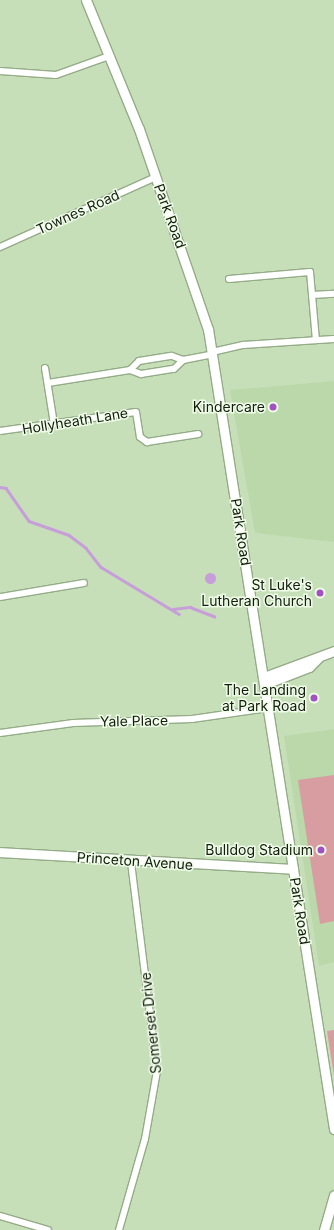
<!DOCTYPE html>
<html>
<head>
<meta charset="utf-8">
<style>
  body { margin:0 }
  #map { position:relative; width:334px; height:1230px; overflow:hidden; background:#c6dfb9; font-family:Inter,sans-serif }
  div>[style] { position:absolute }
  [style*='--x'] { left:calc(var(--x)*1px); top:calc(var(--y)*1px); width:calc(var(--w)*1px); rotate:calc(var(--a)*1deg) }
  .built>* { inset:0; background:#bbd8ab }
  .green>* { inset:0; background:#d89da1 }
  .water>* { inset:0; background:#c79dda }
  .round { border-radius:50% }
  .stream>* { height:2.5px; margin:-1.25px; padding:0 1.25px; transform-origin:1.25px; border-radius:1.25px; background:#c79dda }
  .roads { filter:drop-shadow(1px 0 #94ac87) drop-shadow(-1px 0 #94ac87) drop-shadow(0 1px #94ac87) drop-shadow(0 -1px #94ac87) }
  .street>* { height:6px; margin:-3px; padding:0 3px; transform-origin:3px; border-radius:3px; background:#fff }
  .secondary>* { height:9px; margin:-4.5px; padding:0 4.5px; transform-origin:4.5px; border-radius:4.5px; background:#fff }
  .dots>* { width:11px; height:11px; translate:-50% -50%; box-sizing:border-box; border:2px solid #effce8; border-radius:50% }
  span { translate:-50% -50%; white-space:nowrap; text-align:center; line-height:1.15; -webkit-text-stroke:3px #effce8; paint-order:stroke }
  .street-label { font-size:14px; color:#131c0e }
  .poi-label { font-size:14px; color:#131c0e }
  .right { translate:-100% -50%; text-align:right }
</style>
</head>
<body>
<div id="map">
  <div class="built">
    <i style="clip-path:polygon(334px 381px,334px 542px,255px 533px,230px 390px)"></i>
    <i style="clip-path:polygon(334px 729px,334px 962px,319px 966px,284px 736px)"></i>
  </div>
  <div class="green">
    <i style="clip-path:polygon(334px 775px,334px 921px,320px 924px,298px 780px)"></i>
    <i style="clip-path:polygon(334px 1030px,334px 1076px,327px 1031px)"></i>
  </div>
  <div class="water">
    <i class="round" style="left:204.5px;top:572.5px;width:11px;height:11px"></i>
  </div>
  <div class="stream">
    <i style="--x:0;--y:487;--w:6;--a:9"></i>
    <i style="--x:6;--y:488;--w:40;--a:55.1"></i>
    <i style="--x:29;--y:521;--w:42;--a:19.3"></i>
    <i style="--x:69;--y:535;--w:21;--a:37"></i>
    <i style="--x:86;--y:548;--w:24;--a:52"></i>
    <i style="--x:101;--y:567;--w:91;--a:31.1"></i>
    <i style="--x:173;--y:609;--w:17;--a:-7"></i>
    <i style="--x:190;--y:607;--w:26;--a:21"></i>
  </div>
  <div class="roads">
    <div class="street">
      <i style="--x:0;--y:71;--w:56;--a:4.1"></i>
      <i style="--x:56;--y:75;--w:56;--a:-19.7"></i>
      <i style="--x:0;--y:247;--w:171;--a:-24.2"></i>
      <i style="--x:229;--y:279;--w:81;--a:-4.9"></i>
      <i style="--x:310;--y:272;--w:68;--a:85"></i>
      <i style="--x:312;--y:295;--w:22;--a:-3"></i>
      <i style="--x:212;--y:352;--w:32;--a:-13"></i>
      <i style="--x:243;--y:345;--w:91;--a:-3.8"></i>
      <i style="--x:45;--y:368;--w:57;--a:80.9"></i>
      <i style="--x:130;--y:370;--w:13;--a:-45"></i>
      <i style="--x:139;--y:361;--w:33;--a:-9"></i>
      <i style="--x:172;--y:356;--w:12;--a:20"></i>
      <i style="--x:183;--y:360;--w:31;--a:-11"></i>
      <i style="--x:130;--y:370;--w:12;--a:20"></i>
      <i style="--x:141;--y:374;--w:33;--a:-9"></i>
      <i style="--x:174;--y:369;--w:13;--a:-45"></i>
      <i style="--x:48;--y:383;--w:83;--a:-9"></i>
      <i style="--x:0;--y:431;--w:137;--a:-8"></i>
      <i style="--x:136;--y:412;--w:25;--a:81"></i>
      <i style="--x:140;--y:437;--w:9;--a:36"></i>
      <i style="--x:147;--y:442;--w:52;--a:-8.9"></i>
      <i style="--x:0;--y:597;--w:85;--a:-9.5"></i>
      <i style="--x:0;--y:733;--w:74;--a:-7.8"></i>
      <i style="--x:73;--y:723;--w:119;--a:-1.9"></i>
      <i style="--x:192;--y:719;--w:77;--a:-8.2"></i>
      <i style="--x:0;--y:1216;--w:50;--a:16.3"></i>
      <i style="--x:119;--y:1230;--w:95;--a:-74.1"></i>
      <i style="--x:145;--y:1139;--w:69;--a:-80"></i>
      <i style="--x:157;--y:1071;--w:212;--a:-97.1"></i>
    </div>
    <div class="secondary">
      <i style="--x:86;--y:0;--w:139;--a:67.7"></i>
      <i style="--x:139;--y:129;--w:212;--a:71"></i>
      <i style="--x:208;--y:329;--w:810;--a:81.05"></i>
      <i style="--x:264;--y:677;--w:75;--a:-20.4"></i>
      <i style="--x:265;--y:684;--w:47;--a:-21.1"></i>
      <i style="--x:309;--y:667;--w:13;--a:-45"></i>
      <i style="--x:0;--y:852;--w:293;--a:3.3"></i>
      <i style="--x:324;--y:1230;--w:36;--a:-74"></i>
    </div>
  </div>
  <div class="dots">
    <i style="left:273px;top:407px;background:#a151c2"></i>
    <i style="left:320px;top:593px;background:#a151c2"></i>
    <i style="left:314px;top:698px;background:#a151c2"></i>
    <i style="left:321px;top:850px;background:#a151c2"></i>
  </div>
  <div class="street-label">
    <span style="left:78px;top:212px;rotate:-24deg">Townes Road</span>
    <span style="left:170px;top:216px;rotate:70deg">Park Road</span>
    <span style="left:75px;top:421px;rotate:-9deg">Hollyheath Lane</span>
    <span style="left:241px;top:532px;rotate:81deg">Park Road</span>
    <span style="left:134px;top:721px;rotate:-1deg">Yale Place</span>
    <span style="left:135px;top:861px;rotate:4deg">Princeton Avenue</span>
    <span style="left:300px;top:911px;rotate:81deg">Park Road</span>
    <span style="left:151px;top:1023px;rotate:-96deg">Somerset Drive</span>
  </div>
  <div class="poi-label">
    <span class="right" style="left:265px;top:407px">Kindercare</span>
    <span class="right" style="left:312px;top:593px">St Luke's<br>Lutheran Church</span>
    <span class="right" style="left:306px;top:698px">The Landing<br>at Park Road</span>
    <span class="right" style="left:313px;top:850px">Bulldog Stadium</span>
  </div>
</div>
</body>
</html>
